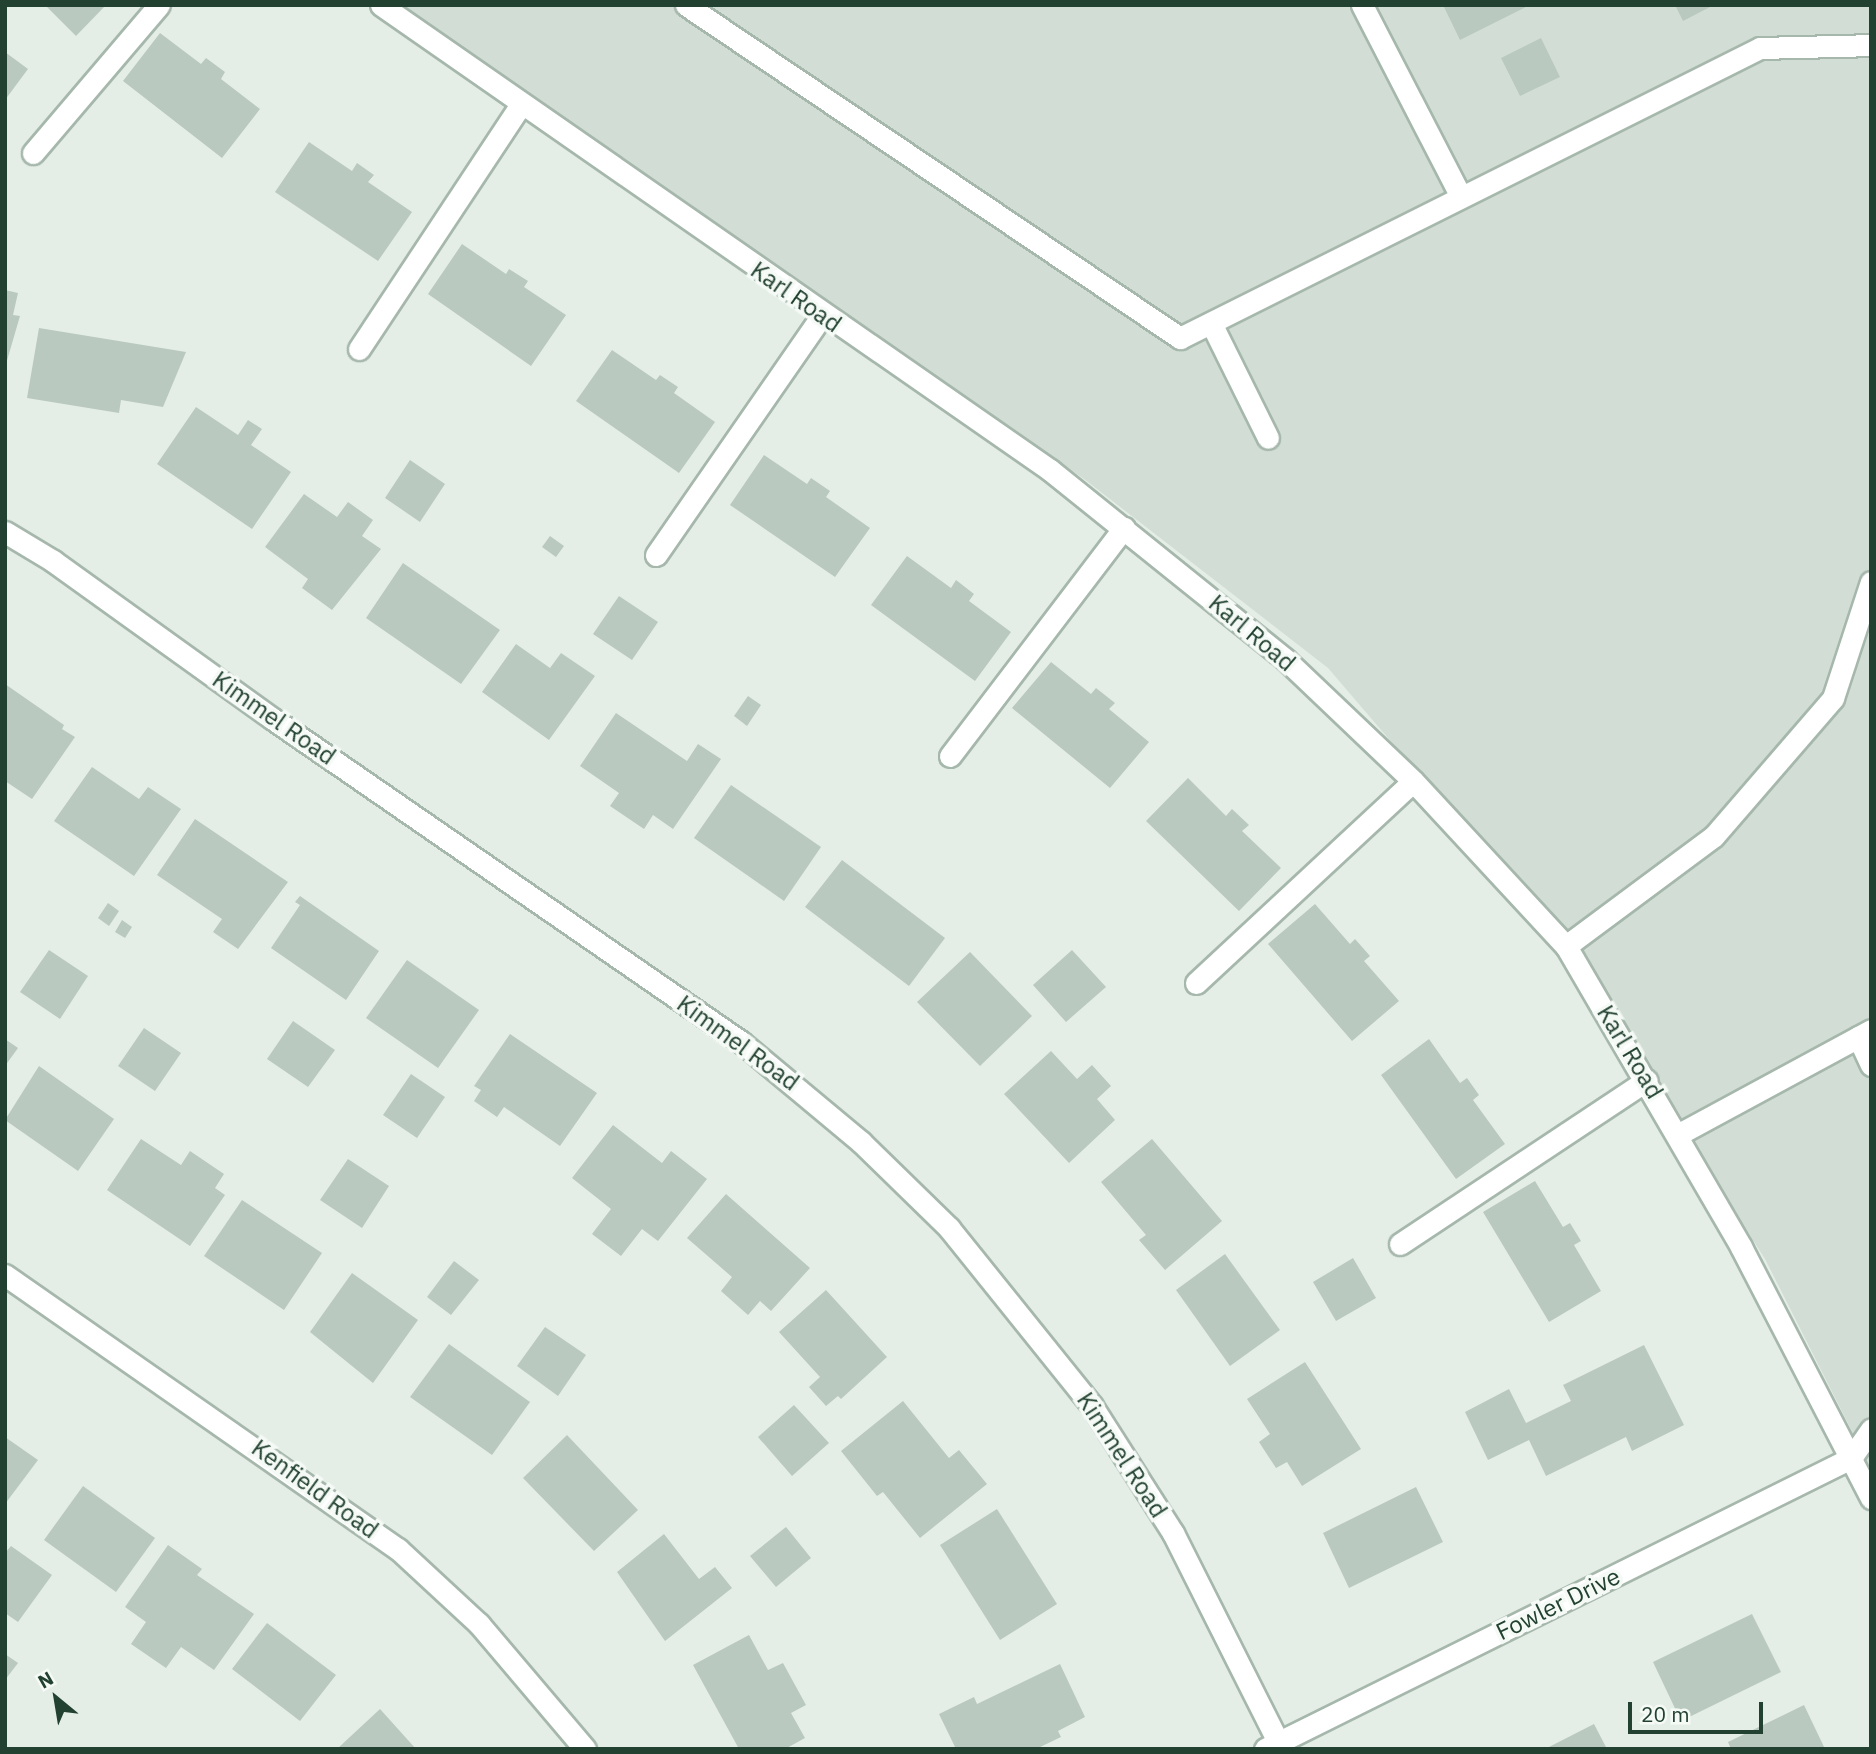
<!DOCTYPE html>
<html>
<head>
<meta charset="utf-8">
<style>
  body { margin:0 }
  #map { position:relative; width:1876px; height:1754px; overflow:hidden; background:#e4eee7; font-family:"IBM Plex Sans",sans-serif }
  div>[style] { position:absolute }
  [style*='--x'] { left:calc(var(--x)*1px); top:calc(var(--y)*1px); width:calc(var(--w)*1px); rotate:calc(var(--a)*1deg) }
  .built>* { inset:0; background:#d2ded5 }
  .building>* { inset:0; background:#b9c9bf }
  .roads { filter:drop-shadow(2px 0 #a6b7ac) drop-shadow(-2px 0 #a6b7ac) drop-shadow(0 2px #a6b7ac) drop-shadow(0 -2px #a6b7ac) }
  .service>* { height:21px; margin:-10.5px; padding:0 10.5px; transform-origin:10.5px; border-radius:10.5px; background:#fff }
  .minor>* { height:21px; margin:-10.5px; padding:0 10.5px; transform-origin:10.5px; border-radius:10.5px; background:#fff }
  .secondary>* { height:21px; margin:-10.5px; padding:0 10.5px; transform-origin:10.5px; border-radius:10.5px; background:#fff }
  span { translate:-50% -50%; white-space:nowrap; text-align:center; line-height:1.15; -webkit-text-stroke:7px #f5faf6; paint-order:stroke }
  .street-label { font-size:24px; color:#224130 }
  .frame { position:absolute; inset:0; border:7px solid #224130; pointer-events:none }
  .north { position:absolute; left:21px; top:1663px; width:70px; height:70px; -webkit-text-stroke:5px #f5faf6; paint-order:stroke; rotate:330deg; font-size:19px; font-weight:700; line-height:28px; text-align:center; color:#224130 }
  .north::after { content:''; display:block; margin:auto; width:24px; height:32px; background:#224130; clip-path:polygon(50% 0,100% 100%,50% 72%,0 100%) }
  .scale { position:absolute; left:1628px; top:1702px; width:135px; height:32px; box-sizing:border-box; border:4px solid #224130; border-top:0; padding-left:9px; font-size:21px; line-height:24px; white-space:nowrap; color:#224130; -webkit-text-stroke:5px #f5faf6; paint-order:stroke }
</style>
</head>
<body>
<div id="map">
  <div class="built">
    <i style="clip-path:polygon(402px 5px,1871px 5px,1871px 1469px,1765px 1259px,1566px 946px,1328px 668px,1084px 479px)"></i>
  </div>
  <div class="building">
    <i style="clip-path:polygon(45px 5px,106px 5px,76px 36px)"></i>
    <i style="clip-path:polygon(1443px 5px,1530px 5px,1460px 40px)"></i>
    <i style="clip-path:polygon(1675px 5px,1714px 5px,1683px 21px)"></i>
    <i style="clip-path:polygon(160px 33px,201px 64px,206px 58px,225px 72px,221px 79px,260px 109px,222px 158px,123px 81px)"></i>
    <i style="clip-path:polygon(1541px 38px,1560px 77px,1520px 96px,1501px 58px)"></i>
    <i style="clip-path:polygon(5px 52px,28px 69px,5px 100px)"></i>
    <i style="clip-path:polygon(309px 142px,352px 171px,357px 163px,374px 175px,368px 182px,412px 212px,378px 261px,275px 192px)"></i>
    <i style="clip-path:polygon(462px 244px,506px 274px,509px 269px,528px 281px,524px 287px,566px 315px,531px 366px,428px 294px)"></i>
    <i style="clip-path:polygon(5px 290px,18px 293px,13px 315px,20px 316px,6px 364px)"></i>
    <i style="clip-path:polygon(39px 328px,186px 352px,163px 407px,121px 400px,119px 413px,27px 398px)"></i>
    <i style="clip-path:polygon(612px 350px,656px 380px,660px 375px,678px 387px,674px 393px,715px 422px,679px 473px,576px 401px)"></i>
    <i style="clip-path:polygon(196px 407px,238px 435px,248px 420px,262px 429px,251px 445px,291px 472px,252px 529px,157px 464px)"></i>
    <i style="clip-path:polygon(764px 455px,807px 484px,811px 478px,830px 491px,826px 497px,870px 528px,835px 577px,730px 505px)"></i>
    <i style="clip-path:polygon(410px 460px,445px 484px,420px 522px,385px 498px)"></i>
    <i style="clip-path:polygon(304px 494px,337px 517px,348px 502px,373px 520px,362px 536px,381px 549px,332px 610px,302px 588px,308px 579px,265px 547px)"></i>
    <i style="clip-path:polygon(550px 536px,564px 546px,556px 557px,542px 547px)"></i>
    <i style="clip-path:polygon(907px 556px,951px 588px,956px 580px,974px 594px,969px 601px,1011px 632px,975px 681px,871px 605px)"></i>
    <i style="clip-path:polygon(403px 563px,500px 630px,461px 684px,366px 618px)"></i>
    <i style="clip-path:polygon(619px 596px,658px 622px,632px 660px,593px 634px)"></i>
    <i style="clip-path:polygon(516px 644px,550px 668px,561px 653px,595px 676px,549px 740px,482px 692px)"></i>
    <i style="clip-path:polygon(1051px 662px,1091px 694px,1096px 688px,1115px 703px,1109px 709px,1149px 742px,1110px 788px,1012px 708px)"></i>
    <i style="clip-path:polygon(5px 684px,64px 725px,62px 729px,75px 737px,32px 799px,5px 781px)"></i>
    <i style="clip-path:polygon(748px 696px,761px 705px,747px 726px,734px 716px)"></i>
    <i style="clip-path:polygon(616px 713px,687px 761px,698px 744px,721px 759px,673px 829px,653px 815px,644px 829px,610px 806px,619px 793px,580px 766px)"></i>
    <i style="clip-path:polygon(92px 767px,139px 799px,148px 787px,181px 809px,134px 876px,54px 821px)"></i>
    <i style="clip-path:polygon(1188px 778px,1226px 816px,1232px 809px,1249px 825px,1242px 831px,1281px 868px,1239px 911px,1146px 821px)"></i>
    <i style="clip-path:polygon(731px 785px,821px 847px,784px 901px,694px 838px)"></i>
    <i style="clip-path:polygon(195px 819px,288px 882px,238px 949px,213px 932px,222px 919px,157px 875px)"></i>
    <i style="clip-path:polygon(842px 860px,945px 938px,909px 986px,805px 907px)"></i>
    <i style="clip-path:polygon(300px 896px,379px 951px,346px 1000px,271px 948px,300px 905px,295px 902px)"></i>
    <i style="clip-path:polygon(108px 903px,119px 911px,109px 926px,98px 918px)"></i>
    <i style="clip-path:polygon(1315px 904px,1350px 944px,1355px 939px,1370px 956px,1364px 961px,1399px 1001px,1352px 1041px,1268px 944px)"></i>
    <i style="clip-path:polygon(122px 920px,132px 927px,125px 938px,115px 932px)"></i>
    <i style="clip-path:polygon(49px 950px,88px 976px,60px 1019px,20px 992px)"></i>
    <i style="clip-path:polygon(1072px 950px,1106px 987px,1066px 1022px,1033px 985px)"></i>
    <i style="clip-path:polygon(970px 952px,1032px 1016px,980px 1066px,917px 1002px)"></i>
    <i style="clip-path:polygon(407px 960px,479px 1010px,438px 1068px,366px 1018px)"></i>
    <i style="clip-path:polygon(293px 1021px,335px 1050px,308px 1087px,267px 1059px)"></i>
    <i style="clip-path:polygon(144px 1028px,181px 1053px,155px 1091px,118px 1066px)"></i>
    <i style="clip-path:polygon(510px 1034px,597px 1093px,560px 1146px,504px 1107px,497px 1117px,474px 1101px,481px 1090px,474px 1086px)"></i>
    <i style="clip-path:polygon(5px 1039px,18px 1048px,5px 1066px)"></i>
    <i style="clip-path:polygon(1429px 1039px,1460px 1083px,1467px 1078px,1479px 1095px,1473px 1100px,1505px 1144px,1456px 1179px,1381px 1075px)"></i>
    <i style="clip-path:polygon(1051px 1051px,1077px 1079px,1092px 1065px,1111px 1086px,1097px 1099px,1115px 1120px,1069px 1163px,1004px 1094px)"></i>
    <i style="clip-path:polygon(39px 1066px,114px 1119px,78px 1171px,5px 1120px)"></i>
    <i style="clip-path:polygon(411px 1074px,445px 1097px,417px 1138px,383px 1115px)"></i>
    <i style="clip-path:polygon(613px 1125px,662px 1163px,671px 1151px,707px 1179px,658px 1241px,642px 1229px,621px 1256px,592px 1234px,611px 1209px,572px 1178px)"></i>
    <i style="clip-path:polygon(141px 1139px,181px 1165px,190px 1151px,224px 1174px,215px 1188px,225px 1195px,190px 1246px,107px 1190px)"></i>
    <i style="clip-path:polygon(1152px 1139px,1222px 1221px,1165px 1270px,1139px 1240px,1146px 1235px,1101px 1182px)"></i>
    <i style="clip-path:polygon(348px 1159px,389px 1186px,362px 1228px,320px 1200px)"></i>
    <i style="clip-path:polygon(1535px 1181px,1563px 1227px,1570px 1223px,1581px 1241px,1574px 1245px,1601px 1291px,1549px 1322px,1483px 1212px)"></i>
    <i style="clip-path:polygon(726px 1194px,810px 1268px,771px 1311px,760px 1301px,748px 1315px,721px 1291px,732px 1277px,687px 1238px)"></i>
    <i style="clip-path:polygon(242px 1200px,322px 1253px,284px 1310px,204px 1256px)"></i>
    <i style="clip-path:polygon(1225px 1254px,1280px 1330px,1230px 1366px,1176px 1290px)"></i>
    <i style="clip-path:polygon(1353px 1258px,1376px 1298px,1336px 1321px,1313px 1282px)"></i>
    <i style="clip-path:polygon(454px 1261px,479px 1280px,451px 1315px,427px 1297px)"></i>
    <i style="clip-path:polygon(352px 1273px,418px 1320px,373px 1383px,310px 1332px)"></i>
    <i style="clip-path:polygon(826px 1290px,887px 1357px,841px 1399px,838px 1396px,826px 1406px,809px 1387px,820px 1377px,779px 1332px)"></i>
    <i style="clip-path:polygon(545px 1327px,586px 1355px,558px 1396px,517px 1366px)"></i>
    <i style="clip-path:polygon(449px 1344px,530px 1402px,492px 1455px,410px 1397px)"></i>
    <i style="clip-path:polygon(1644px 1345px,1684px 1425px,1632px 1451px,1626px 1437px,1546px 1476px,1529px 1440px,1488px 1460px,1465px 1412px,1509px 1389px,1526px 1423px,1571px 1401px,1563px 1385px)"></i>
    <i style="clip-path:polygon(1305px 1362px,1361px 1449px,1302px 1486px,1287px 1462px,1276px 1468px,1259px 1442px,1270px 1434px,1247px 1399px)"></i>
    <i style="clip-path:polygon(903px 1401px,949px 1458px,959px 1450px,987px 1484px,920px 1538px,883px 1492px,877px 1496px,841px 1451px)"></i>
    <i style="clip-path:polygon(794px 1405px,829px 1443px,792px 1476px,758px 1437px)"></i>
    <i style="clip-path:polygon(567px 1435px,638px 1510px,594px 1551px,523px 1478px)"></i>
    <i style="clip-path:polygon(5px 1437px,38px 1460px,5px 1504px)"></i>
    <i style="clip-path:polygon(83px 1486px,155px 1538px,116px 1592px,44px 1540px)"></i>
    <i style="clip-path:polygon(1416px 1487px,1443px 1542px,1349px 1588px,1323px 1533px)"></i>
    <i style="clip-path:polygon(997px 1509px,1057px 1604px,1000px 1640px,940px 1545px)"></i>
    <i style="clip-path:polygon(786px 1527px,811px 1558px,776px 1587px,750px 1556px)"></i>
    <i style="clip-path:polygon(664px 1534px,699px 1579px,715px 1567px,732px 1588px,665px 1641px,617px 1572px)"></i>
    <i style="clip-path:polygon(168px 1545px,202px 1569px,197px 1575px,254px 1614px,214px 1670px,181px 1647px,166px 1668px,131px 1644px,146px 1622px,125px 1607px)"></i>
    <i style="clip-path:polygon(11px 1546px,52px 1575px,18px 1622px,5px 1613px,5px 1553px)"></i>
    <i style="clip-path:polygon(1752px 1614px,1781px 1672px,1681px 1721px,1653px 1662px)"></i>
    <i style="clip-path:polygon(267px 1623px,336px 1675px,300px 1721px,232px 1669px)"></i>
    <i style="clip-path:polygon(749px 1635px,768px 1670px,783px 1663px,806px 1705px,791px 1713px,805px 1738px,785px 1749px,739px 1749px,693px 1665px)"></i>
    <i style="clip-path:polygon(5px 1654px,18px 1663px,5px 1680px)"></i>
    <i style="clip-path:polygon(1060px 1664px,1085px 1717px,1058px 1731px,1061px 1737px,1036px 1749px,956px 1749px,939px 1714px,974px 1697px,977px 1704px)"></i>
    <i style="clip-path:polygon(1804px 1705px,1825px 1749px,1731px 1749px,1728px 1742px)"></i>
    <i style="clip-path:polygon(380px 1709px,416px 1749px,337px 1749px)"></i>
    <i style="clip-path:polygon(1594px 1724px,1607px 1749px,1545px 1749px)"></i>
  </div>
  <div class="roads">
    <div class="service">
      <i style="--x:686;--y:5;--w:596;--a:33.98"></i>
      <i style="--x:1180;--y:338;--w:648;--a:-26.57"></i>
      <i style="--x:1760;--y:48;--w:111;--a:-1.5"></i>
      <i style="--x:1362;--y:5;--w:216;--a:62.7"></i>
      <i style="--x:33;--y:153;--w:194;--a:-49.6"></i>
      <i style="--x:1211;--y:323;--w:128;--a:63.6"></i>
      <i style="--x:359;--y:349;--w:294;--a:-56.5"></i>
      <i style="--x:656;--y:555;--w:292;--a:-55.3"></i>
      <i style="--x:950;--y:756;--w:287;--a:-52.7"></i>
      <i style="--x:1196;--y:983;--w:296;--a:-42.9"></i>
      <i style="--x:1858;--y:1037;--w:31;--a:65"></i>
      <i style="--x:1679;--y:1134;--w:218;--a:-28.4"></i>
      <i style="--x:1400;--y:1244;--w:296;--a:-33.6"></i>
      <i style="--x:1851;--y:1458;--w:35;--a:-55"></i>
    </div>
    <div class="minor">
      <i style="--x:5;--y:532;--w:56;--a:31.1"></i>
      <i style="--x:53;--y:561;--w:271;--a:35.7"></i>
      <i style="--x:273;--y:719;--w:569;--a:34.61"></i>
      <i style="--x:741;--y:1042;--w:156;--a:39.8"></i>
      <i style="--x:861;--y:1142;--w:123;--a:44.3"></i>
      <i style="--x:949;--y:1228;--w:228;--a:51.2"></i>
      <i style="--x:1092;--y:1406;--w:151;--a:57.5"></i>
      <i style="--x:1173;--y:1533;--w:234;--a:63.3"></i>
      <i style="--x:1566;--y:946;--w:184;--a:-36.6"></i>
      <i style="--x:1714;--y:836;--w:182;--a:-49.2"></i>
      <i style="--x:1833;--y:698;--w:122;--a:-71.9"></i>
      <i style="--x:5;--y:1275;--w:479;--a:34.9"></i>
      <i style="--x:398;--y:1549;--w:110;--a:42.8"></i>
      <i style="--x:479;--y:1624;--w:164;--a:49.7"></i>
      <i style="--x:1265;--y:1749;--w:654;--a:-26.41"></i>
    </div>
    <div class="secondary">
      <i style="--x:381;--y:5;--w:815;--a:34.8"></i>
      <i style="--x:1050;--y:470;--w:303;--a:38.8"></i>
      <i style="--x:1286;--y:660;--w:175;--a:43.6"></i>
      <i style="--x:1413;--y:781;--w:225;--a:47.2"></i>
      <i style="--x:1566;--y:946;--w:348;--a:59.8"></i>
      <i style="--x:1741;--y:1247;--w:283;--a:62.6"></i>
    </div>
  </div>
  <div class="street-label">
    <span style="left:796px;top:297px;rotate:35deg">Karl Road</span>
    <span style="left:1252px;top:633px;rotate:40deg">Karl Road</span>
    <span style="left:274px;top:718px;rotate:35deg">Kimmel Road</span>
    <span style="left:738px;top:1043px;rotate:36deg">Kimmel Road</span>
    <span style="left:1630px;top:1052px;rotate:59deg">Karl Road</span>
    <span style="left:1122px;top:1455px;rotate:57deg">Kimmel Road</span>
    <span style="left:315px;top:1489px;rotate:36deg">Kenfield Road</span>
    <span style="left:1558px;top:1604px;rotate:-26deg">Fowler Drive</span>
  </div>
  <div class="frame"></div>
  <div class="north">N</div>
  <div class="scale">20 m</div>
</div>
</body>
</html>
